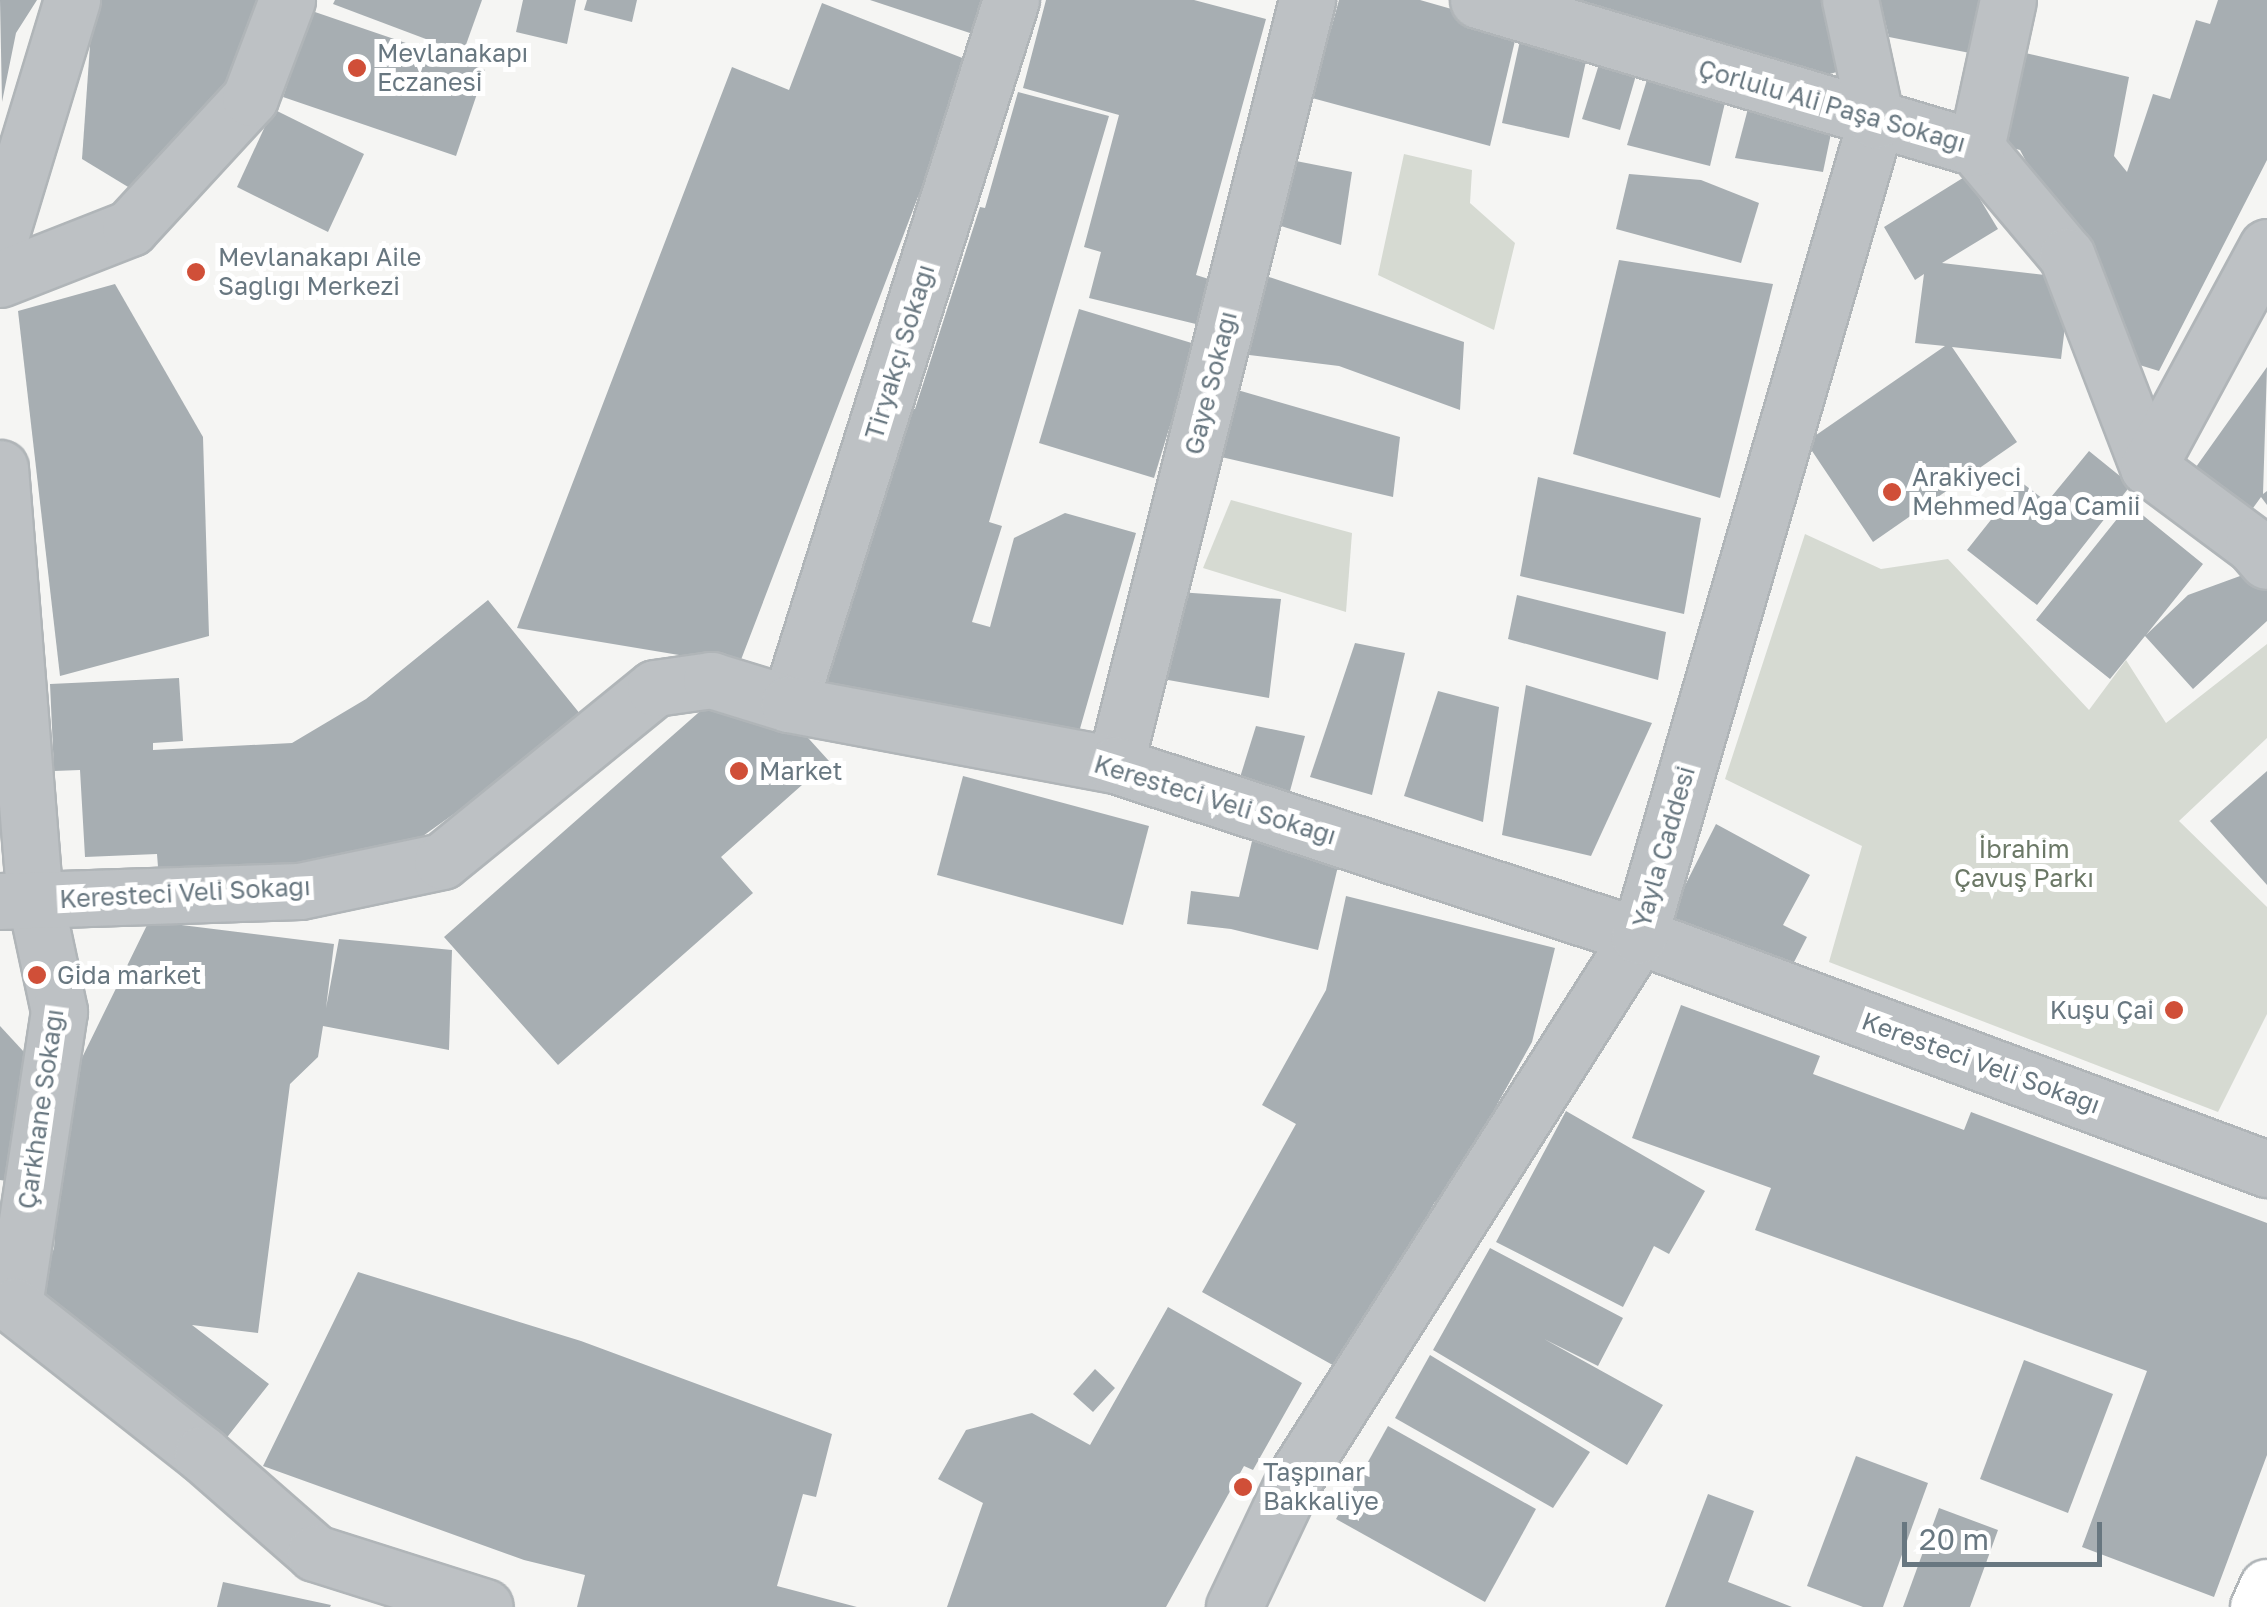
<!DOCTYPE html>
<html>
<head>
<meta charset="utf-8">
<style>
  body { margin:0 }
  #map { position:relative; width:2267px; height:1607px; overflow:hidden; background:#f5f5f3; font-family:"Golos Text",sans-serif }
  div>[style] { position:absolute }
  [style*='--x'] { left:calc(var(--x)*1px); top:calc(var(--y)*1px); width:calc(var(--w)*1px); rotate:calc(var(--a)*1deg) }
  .green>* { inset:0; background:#d6dad2 }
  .building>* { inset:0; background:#a7aeb2 }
  .roads { filter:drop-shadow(2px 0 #b0b5b8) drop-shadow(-2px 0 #b0b5b8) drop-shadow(0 2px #b0b5b8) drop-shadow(0 -2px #b0b5b8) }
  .street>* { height:55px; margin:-27.5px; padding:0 27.5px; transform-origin:27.5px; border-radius:27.5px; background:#bdc1c4 }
  .secondary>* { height:55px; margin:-27.5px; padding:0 27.5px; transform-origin:27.5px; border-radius:27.5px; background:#fff }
  .dots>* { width:28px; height:28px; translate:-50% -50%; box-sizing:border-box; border:5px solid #fff; border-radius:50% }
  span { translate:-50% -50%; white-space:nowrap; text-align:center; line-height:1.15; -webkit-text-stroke:10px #fff; paint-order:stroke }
  .poi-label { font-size:25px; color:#687780 }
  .left { translate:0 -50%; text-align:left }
  .right { translate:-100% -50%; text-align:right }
  .street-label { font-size:25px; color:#687780 }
  .park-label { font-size:25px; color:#6b7866 }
  .scale { position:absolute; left:1902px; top:1522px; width:200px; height:45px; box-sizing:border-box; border:5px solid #687780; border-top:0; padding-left:12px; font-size:30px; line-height:35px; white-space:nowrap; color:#687780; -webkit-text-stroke:8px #fff; paint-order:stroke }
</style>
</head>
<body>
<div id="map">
  <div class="green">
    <i style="clip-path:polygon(1404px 154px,1472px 170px,1470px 203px,1515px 243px,1494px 330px,1378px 275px)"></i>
    <i style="clip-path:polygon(1231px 500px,1352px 533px,1346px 612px,1203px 568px)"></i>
    <i style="clip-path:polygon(1805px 534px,1881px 569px,1948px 559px,2089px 710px,2126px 660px,2166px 723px,2267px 644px,2267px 738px,2179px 821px,2267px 907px,2267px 1014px,2218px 1112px,1829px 962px,1862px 846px,1725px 779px)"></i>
  </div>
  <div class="building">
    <i style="clip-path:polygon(0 0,37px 0,16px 33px,2px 102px)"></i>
    <i style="clip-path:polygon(99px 0,274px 0,244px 69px,138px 193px,82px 159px,91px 31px)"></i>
    <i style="clip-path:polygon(335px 0,482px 0,463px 53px,333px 4px)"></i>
    <i style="clip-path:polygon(523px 0,576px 0,567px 44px,516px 32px)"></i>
    <i style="clip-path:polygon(587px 0,637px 0,632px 22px,584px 10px)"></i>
    <i style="clip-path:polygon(870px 0,991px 0,979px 36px)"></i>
    <i style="clip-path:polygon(1046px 0,1194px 0,1266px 19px,1196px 275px,1215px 281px,1204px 326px,1089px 298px,1101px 252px,1084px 247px,1119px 115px,1023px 88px)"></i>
    <i style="clip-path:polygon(1339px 0,1420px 0,1518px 28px,1490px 146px,1312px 98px)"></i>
    <i style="clip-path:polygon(1534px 0,1838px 0,1857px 66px,1806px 81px)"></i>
    <i style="clip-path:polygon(1880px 0,1996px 0,1985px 56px,1889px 37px)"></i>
    <i style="clip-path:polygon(2218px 0,2267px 0,2267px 160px,2159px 371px,2133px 363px,2020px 150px,1992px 142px,2008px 49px,2129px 77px,2114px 156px,2127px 172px,2153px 94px,2170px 99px,2196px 20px,2210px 24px)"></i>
    <i style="clip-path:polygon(822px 3px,970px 61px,739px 665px,517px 628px,732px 67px,789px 90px)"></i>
    <i style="clip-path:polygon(312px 11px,485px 70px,456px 156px,283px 97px)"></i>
    <i style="clip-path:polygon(1521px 36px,1588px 52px,1569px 138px,1502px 123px)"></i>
    <i style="clip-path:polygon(1600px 61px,1637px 72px,1620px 130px,1582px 119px)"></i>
    <i style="clip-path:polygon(1650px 70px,1728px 90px,1710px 166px,1627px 145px)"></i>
    <i style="clip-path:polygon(1018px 92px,1109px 116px,989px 522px,1002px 526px,972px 622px,990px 627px,1014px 538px,1065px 513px,1136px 533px,1067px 774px,822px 699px,911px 408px,915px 409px,980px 207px,985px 208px)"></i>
    <i style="clip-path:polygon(1750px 101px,1834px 119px,1823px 172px,1735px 158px)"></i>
    <i style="clip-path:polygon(273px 109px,364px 154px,328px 232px,237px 187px)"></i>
    <i style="clip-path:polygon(1296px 161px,1352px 172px,1341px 245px,1281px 226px)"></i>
    <i style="clip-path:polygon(1629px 174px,1701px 180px,1759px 203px,1741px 263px,1616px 229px)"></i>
    <i style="clip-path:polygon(1966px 176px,1998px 229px,1942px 263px,2071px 278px,2061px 359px,1952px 347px,2017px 442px,1873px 542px,1806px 442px,1945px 346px,1915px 343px,1924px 274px,1915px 280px,1884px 227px)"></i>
    <i style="clip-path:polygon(1619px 260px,1773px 284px,1720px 498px,1573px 454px)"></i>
    <i style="clip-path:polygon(1263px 275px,1464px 342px,1460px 410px,1339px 366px,1241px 354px)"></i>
    <i style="clip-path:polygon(115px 284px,203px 437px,209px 636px,60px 676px,18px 311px)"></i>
    <i style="clip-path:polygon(1079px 309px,1195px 344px,1154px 478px,1039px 443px)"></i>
    <i style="clip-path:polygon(2267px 367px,2263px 494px,2267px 491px,2267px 505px,2261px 497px,2248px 515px,2191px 474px)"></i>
    <i style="clip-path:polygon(1234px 389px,1400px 437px,1393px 497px,1217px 456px)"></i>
    <i style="clip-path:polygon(2089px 451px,2131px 485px,2037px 605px,1967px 550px,2021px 482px,2047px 502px)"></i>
    <i style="clip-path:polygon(1538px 477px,1701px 518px,1684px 614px,1520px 576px)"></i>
    <i style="clip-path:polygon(2129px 504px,2203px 564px,2146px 635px,2188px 595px,2251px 572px,2267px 589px,2267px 621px,2193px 689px,2145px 636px,2110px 679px,2036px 620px)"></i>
    <i style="clip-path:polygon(1178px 592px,1281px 599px,1269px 698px,1157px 678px)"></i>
    <i style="clip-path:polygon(1517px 595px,1666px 632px,1658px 680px,1508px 639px)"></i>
    <i style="clip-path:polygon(488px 600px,585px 720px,374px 871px,159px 880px,157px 854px,85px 857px,80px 770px,54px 771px,50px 684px,179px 678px,183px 741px,153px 743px,153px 750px,292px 743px,366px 699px)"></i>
    <i style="clip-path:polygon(1355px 643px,1405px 653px,1372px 795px,1310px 777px)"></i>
    <i style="clip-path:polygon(1526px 685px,1652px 723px,1591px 856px,1502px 835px)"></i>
    <i style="clip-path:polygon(1438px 691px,1499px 707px,1483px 822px,1404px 796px)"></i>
    <i style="clip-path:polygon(706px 706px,790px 718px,829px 761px,721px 857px,753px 893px,558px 1065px,444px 937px)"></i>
    <i style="clip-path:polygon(1256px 726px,1305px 736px,1287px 802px,1237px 787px)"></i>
    <i style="clip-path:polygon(2267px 771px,2267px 885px,2210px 821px)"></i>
    <i style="clip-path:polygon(963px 776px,1149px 826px,1123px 925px,937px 875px)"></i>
    <i style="clip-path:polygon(1716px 824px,1810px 875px,1783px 925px,1807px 937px,1778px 993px,1659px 937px)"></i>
    <i style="clip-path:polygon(1252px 841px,1339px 862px,1318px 950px,1231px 929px,1187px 924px,1191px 891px,1239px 897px)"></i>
    <i style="clip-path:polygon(1346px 896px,1555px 948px,1532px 1042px,1441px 1205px,1435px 1202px,1338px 1368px,1202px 1292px,1296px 1124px,1262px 1105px,1326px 990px)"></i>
    <i style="clip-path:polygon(149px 921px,334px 944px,326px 1008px,339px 939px,452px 950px,449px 1050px,323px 1026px,318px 1057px,290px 1084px,258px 1333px,192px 1325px,269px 1384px,221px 1445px,36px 1301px,54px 1248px,58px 1185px,52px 1119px)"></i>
    <i style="clip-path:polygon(1681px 1005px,1820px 1056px,1813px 1074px,1964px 1130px,1971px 1112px,2267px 1223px,2267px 1455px,2214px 1597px,2082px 1547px,2147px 1371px,1755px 1230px,1771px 1188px,1632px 1138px)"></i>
    <i style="clip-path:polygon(0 1026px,36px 1065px,14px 1182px,0 1180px)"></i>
    <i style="clip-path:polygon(1566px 1111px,1705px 1191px,1669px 1254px,1654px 1246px,1623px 1307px,1496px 1242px)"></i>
    <i style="clip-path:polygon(1490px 1248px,1623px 1318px,1598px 1366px,1544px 1339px,1663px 1405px,1627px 1465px,1433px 1350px)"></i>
    <i style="clip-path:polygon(358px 1272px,581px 1341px,832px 1434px,816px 1497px,803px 1494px,777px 1586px,857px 1607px,577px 1607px,585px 1575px,524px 1560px,263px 1466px)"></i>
    <i style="clip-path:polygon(1168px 1307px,1302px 1383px,1253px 1470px,1244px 1466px,1166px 1607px,947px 1607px,983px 1503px,938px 1479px,966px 1430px,1032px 1413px,1090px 1445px)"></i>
    <i style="clip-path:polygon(1430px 1355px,1590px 1452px,1553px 1508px,1395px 1418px)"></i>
    <i style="clip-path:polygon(2024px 1360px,2113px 1394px,2068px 1513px,1980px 1479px)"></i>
    <i style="clip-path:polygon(1095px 1369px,1115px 1388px,1093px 1412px,1073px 1394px)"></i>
    <i style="clip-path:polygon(1388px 1426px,1536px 1509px,1485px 1602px,1336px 1519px)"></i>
    <i style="clip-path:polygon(1856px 1456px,1928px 1483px,1883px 1607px,1863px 1607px,1807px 1586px)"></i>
    <i style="clip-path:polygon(1708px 1494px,1754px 1511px,1728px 1582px,1792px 1607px,1665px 1607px)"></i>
    <i style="clip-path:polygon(1939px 1508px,1998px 1530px,1970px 1607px,1903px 1607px)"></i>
    <i style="clip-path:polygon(223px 1582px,331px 1605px,330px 1607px,217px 1607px)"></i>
  </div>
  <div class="roads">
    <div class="street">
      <i style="--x:1478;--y:0;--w:520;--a:16.55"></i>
      <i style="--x:1976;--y:148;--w:141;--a:49.9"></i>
      <i style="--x:2067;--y:256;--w:226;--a:69"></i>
      <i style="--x:2148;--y:467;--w:131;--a:36.6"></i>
      <i style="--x:2253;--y:545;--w:21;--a:49"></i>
      <i style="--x:1976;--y:148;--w:151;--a:-77.8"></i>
      <i style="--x:0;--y:237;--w:248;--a:-73.1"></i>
      <i style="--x:0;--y:279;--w:140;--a:-21.4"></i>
      <i style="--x:130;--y:228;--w:177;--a:-47.3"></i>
      <i style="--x:250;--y:98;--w:105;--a:-69.3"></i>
      <i style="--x:2148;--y:467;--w:250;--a:-61.6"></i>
      <i style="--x:0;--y:468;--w:432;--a:85.4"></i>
      <i style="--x:35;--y:899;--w:115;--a:77.9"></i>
      <i style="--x:59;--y:1011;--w:298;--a:98.7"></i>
      <i style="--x:14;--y:1306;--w:239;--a:38.2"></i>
      <i style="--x:202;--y:1454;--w:150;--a:41.2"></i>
      <i style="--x:315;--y:1553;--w:178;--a:17.6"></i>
      <i style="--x:789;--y:704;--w:738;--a:-72.5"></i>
      <i style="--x:1115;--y:765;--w:789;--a:-75.91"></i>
      <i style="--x:0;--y:901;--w:300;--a:-1.9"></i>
      <i style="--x:300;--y:891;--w:145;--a:-11.9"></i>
      <i style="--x:442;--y:861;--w:274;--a:-39.1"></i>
      <i style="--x:655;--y:688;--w:57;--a:-8.1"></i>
      <i style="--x:711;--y:680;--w:82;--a:17.1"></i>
      <i style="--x:789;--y:704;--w:332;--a:10.6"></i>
      <i style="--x:1115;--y:765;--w:551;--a:18.07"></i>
      <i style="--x:1639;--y:936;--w:670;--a:20.36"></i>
      <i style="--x:1234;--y:1607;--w:143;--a:-64.7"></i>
      <i style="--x:1295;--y:1478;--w:642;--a:-57.6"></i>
      <i style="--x:1639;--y:936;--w:850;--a:-73.8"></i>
      <i style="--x:1876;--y:120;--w:123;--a:-102.2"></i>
    </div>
    <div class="secondary">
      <i style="--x:2258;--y:1607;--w:22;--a:-66"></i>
    </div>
  </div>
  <div class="dots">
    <i style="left:357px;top:68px;background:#d04f38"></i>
    <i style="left:196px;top:272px;background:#d04f38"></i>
    <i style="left:1892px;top:492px;background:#d04f38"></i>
    <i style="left:739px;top:771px;background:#d04f38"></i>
    <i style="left:37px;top:975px;background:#d04f38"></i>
    <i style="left:2174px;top:1010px;background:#d04f38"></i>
    <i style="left:1243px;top:1487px;background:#d04f38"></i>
  </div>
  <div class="poi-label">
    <span class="left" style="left:377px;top:68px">Mevlanakapı<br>Eczanesi</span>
    <span class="left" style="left:218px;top:272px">Mevlanakapı Aile<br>Sağlığı Merkezi</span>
    <span class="left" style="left:1912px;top:492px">Arakiyeci<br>Mehmed Ağa Camii</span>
    <span class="left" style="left:759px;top:771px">Market</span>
    <span class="left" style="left:57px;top:975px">Gida market</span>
    <span class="right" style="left:2154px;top:1010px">Kuşu Çai</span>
    <span class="left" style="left:1263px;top:1487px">Taşpınar<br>Bakkaliye</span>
  </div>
  <div class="street-label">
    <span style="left:1832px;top:106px;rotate:16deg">Çorlulu Ali Paşa Sokağı</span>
    <span style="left:900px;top:352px;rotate:-73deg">Tiryakçı Sokağı</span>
    <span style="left:1211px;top:383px;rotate:-76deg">Gaye Sokağı</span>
    <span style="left:1215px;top:800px;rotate:17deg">Keresteci Veli Sokağı</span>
    <span style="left:1664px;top:847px;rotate:-74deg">Yayla Caddesi</span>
    <span style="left:185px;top:893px;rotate:-3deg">Keresteci Veli Sokağı</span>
    <span style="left:1981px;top:1063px;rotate:20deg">Keresteci Veli Sokağı</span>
    <span style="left:41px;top:1109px;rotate:-82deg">Çarkhane Sokağı</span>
  </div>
  <div class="park-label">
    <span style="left:2024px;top:864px">İbrahim<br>Çavuş Parkı</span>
  </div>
  <div class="scale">20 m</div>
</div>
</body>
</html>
